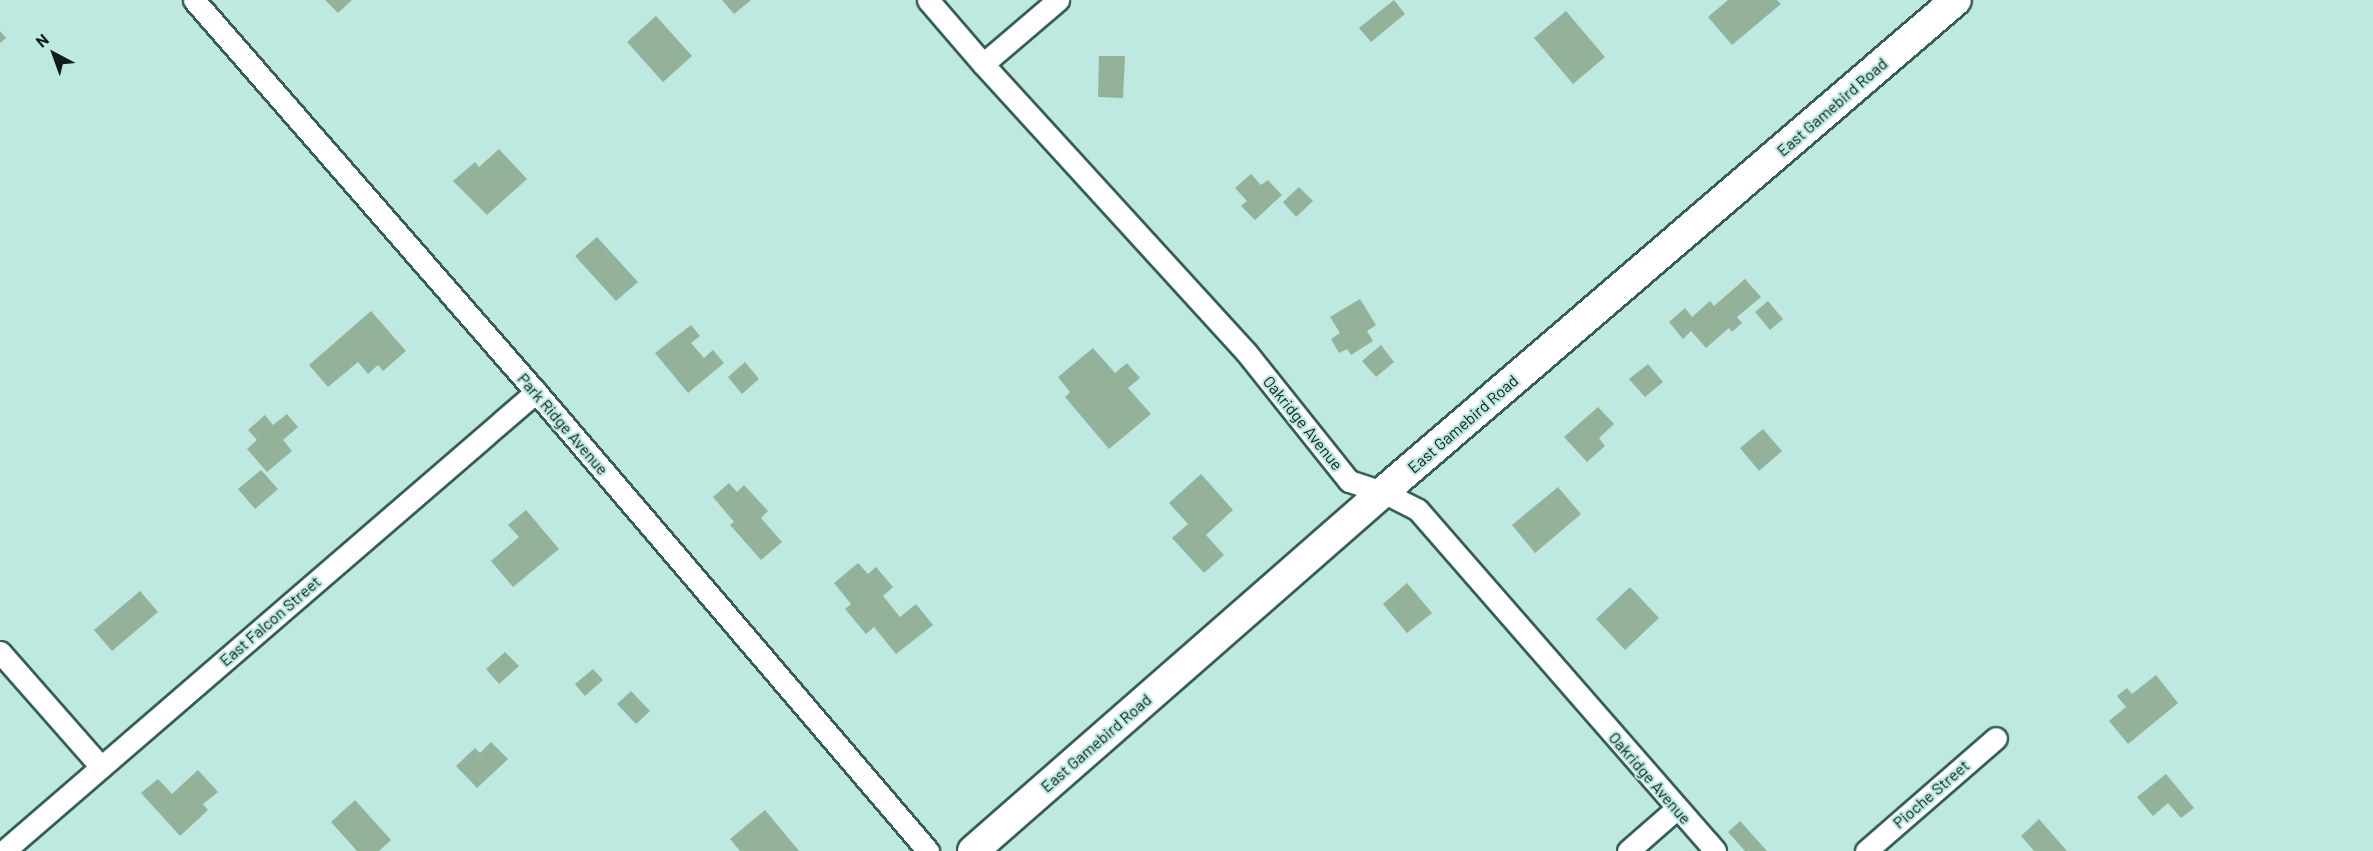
<!DOCTYPE html>
<html>
<head>
<meta charset="utf-8">
<style>
  body { margin:0 }
  #map { position:relative; width:2373px; height:851px; overflow:hidden; background:#bde9e1; font-family:Barlow,sans-serif }
  div>[style] { position:absolute }
  [style*='--x'] { left:calc(var(--x)*1px); top:calc(var(--y)*1px); width:calc(var(--w)*1px); rotate:calc(var(--a)*1deg) }
  .building>* { inset:0; background:#94b299 }
  .roads { filter:drop-shadow(2px 0 #375e58) drop-shadow(-2px 0 #375e58) drop-shadow(0 2px #375e58) drop-shadow(0 -2px #375e58) }
  .street>* { height:21px; margin:-10.5px; padding:0 10.5px; transform-origin:10.5px; border-radius:10.5px; background:#fff }
  .secondary>* { height:30px; margin:-15px; padding:0 15px; transform-origin:15px; border-radius:15px; background:#fff }
  span { translate:-50% -50%; white-space:nowrap; text-align:center; line-height:1.15; -webkit-text-stroke:4.5px #bde9e1; paint-order:stroke }
  .street-label { font-size:16px; color:#0d1d1b }
  .north { position:absolute; left:24px; top:24px; width:60px; height:60px; -webkit-text-stroke:4px #bde9e1; paint-order:stroke; rotate:319deg; font-size:16px; font-weight:700; line-height:24px; text-align:center; color:#0d1d1b }
  .north::after { content:''; display:block; margin:auto; width:21px; height:27px; background:#0d1d1b; clip-path:polygon(50% 0,100% 100%,50% 72%,0 100%) }
</style>
</head>
<body>
<div id="map">
  <div class="building">
    <i style="clip-path:polygon(325px 0,352px 0,338px 13px)"></i>
    <i style="clip-path:polygon(722px 0,751px 0,734px 14px)"></i>
    <i style="clip-path:polygon(1394px 0,1405px 14px,1371px 42px,1359px 28px)"></i>
    <i style="clip-path:polygon(1728px 0,1777px 0,1781px 4px,1732px 45px,1708px 17px)"></i>
    <i style="clip-path:polygon(1566px 11px,1605px 57px,1573px 84px,1534px 38px)"></i>
    <i style="clip-path:polygon(656px 16px,692px 56px,663px 82px,627px 42px)"></i>
    <i style="clip-path:polygon(0 31px,6px 38px,0 43px)"></i>
    <i style="clip-path:polygon(1099px 56px,1125px 56px,1123px 98px,1098px 97px)"></i>
    <i style="clip-path:polygon(499px 149px,527px 179px,487px 215px,453px 181px,475px 162px,479px 167px)"></i>
    <i style="clip-path:polygon(1251px 174px,1261px 185px,1268px 180px,1282px 195px,1255px 220px,1241px 206px,1247px 201px,1235px 188px)"></i>
    <i style="clip-path:polygon(1299px 187px,1313px 201px,1296px 217px,1283px 202px)"></i>
    <i style="clip-path:polygon(597px 237px,638px 282px,616px 301px,575px 256px)"></i>
    <i style="clip-path:polygon(1745px 279px,1761px 297px,1737px 317px,1742px 323px,1732px 332px,1729px 328px,1706px 348px,1691px 331px,1683px 339px,1669px 322px,1685px 308px,1692px 317px,1710px 301px,1714px 306px)"></i>
    <i style="clip-path:polygon(1360px 299px,1376px 325px,1367px 331px,1373px 341px,1351px 355px,1347px 349px,1339px 353px,1331px 339px,1340px 333px,1330px 317px)"></i>
    <i style="clip-path:polygon(1768px 301px,1783px 319px,1770px 330px,1755px 312px)"></i>
    <i style="clip-path:polygon(371px 311px,406px 351px,383px 371px,378px 365px,368px 374px,358px 362px,328px 387px,309px 365px)"></i>
    <i style="clip-path:polygon(691px 325px,700px 336px,691px 343px,704px 358px,713px 350px,724px 363px,688px 393px,655px 353px)"></i>
    <i style="clip-path:polygon(1381px 345px,1394px 362px,1376px 377px,1362px 361px)"></i>
    <i style="clip-path:polygon(1093px 348px,1115px 373px,1127px 363px,1140px 378px,1128px 388px,1151px 414px,1109px 449px,1065px 397px,1070px 392px,1058px 377px)"></i>
    <i style="clip-path:polygon(745px 362px,759px 379px,742px 394px,728px 377px)"></i>
    <i style="clip-path:polygon(1648px 364px,1663px 382px,1645px 397px,1629px 379px)"></i>
    <i style="clip-path:polygon(1598px 407px,1614px 424px,1599px 438px,1605px 446px,1587px 462px,1564px 437px)"></i>
    <i style="clip-path:polygon(287px 414px,298px 427px,283px 440px,292px 451px,267px 472px,247px 449px,257px 440px,248px 430px,265px 415px,273px 425px)"></i>
    <i style="clip-path:polygon(1763px 429px,1782px 451px,1759px 471px,1740px 448px)"></i>
    <i style="clip-path:polygon(261px 470px,278px 489px,255px 509px,238px 489px)"></i>
    <i style="clip-path:polygon(1201px 474px,1233px 510px,1206px 535px,1224px 555px,1204px 573px,1172px 538px,1188px 524px,1169px 503px)"></i>
    <i style="clip-path:polygon(729px 483px,737px 492px,744px 485px,768px 511px,761px 518px,782px 542px,761px 560px,730px 525px,734px 522px,713px 497px)"></i>
    <i style="clip-path:polygon(1558px 487px,1581px 514px,1535px 553px,1512px 525px)"></i>
    <i style="clip-path:polygon(526px 510px,559px 549px,513px 587px,491px 561px,519px 537px,508px 525px)"></i>
    <i style="clip-path:polygon(858px 563px,868px 574px,876px 567px,893px 587px,883px 596px,900px 617px,916px 604px,933px 625px,896px 654px,874px 627px,866px 634px,845px 609px,851px 604px,834px 583px)"></i>
    <i style="clip-path:polygon(1407px 583px,1432px 613px,1407px 633px,1383px 604px)"></i>
    <i style="clip-path:polygon(1630px 587px,1659px 618px,1625px 650px,1596px 619px)"></i>
    <i style="clip-path:polygon(140px 591px,158px 612px,112px 651px,94px 630px)"></i>
    <i style="clip-path:polygon(505px 652px,519px 666px,499px 684px,486px 669px)"></i>
    <i style="clip-path:polygon(593px 669px,603px 680px,585px 696px,575px 684px)"></i>
    <i style="clip-path:polygon(2156px 675px,2178px 703px,2128px 744px,2109px 721px,2126px 707px,2117px 696px,2127px 688px,2132px 694px)"></i>
    <i style="clip-path:polygon(631px 691px,650px 711px,636px 724px,617px 704px)"></i>
    <i style="clip-path:polygon(491px 742px,508px 759px,477px 788px,456px 766px,475px 748px,480px 753px)"></i>
    <i style="clip-path:polygon(198px 770px,218px 792px,203px 804px,208px 810px,180px 836px,141px 793px,158px 779px,172px 794px)"></i>
    <i style="clip-path:polygon(2166px 774px,2194px 808px,2181px 818px,2168px 803px,2153px 816px,2137px 797px)"></i>
    <i style="clip-path:polygon(355px 800px,391px 840px,379px 851px,357px 851px,331px 822px)"></i>
    <i style="clip-path:polygon(765px 810px,799px 851px,740px 851px,730px 839px)"></i>
    <i style="clip-path:polygon(2039px 819px,2067px 851px,2034px 851px,2021px 836px)"></i>
    <i style="clip-path:polygon(1740px 821px,1767px 851px,1745px 851px,1728px 832px)"></i>
  </div>
  <div class="roads">
    <div class="street">
      <i style="--x:194;--y:0;--w:520;--a:48.9"></i>
      <i style="--x:536;--y:392;--w:604;--a:49.5"></i>
      <i style="--x:928;--y:0;--w:84;--a:49.3"></i>
      <i style="--x:983;--y:64;--w:390;--a:47.6"></i>
      <i style="--x:1246;--y:352;--w:165;--a:51.4"></i>
      <i style="--x:1349;--y:481;--w:36;--a:18"></i>
      <i style="--x:1383;--y:492;--w:39;--a:27"></i>
      <i style="--x:1418;--y:510;--w:452;--a:48.9"></i>
      <i style="--x:983;--y:64;--w:99;--a:-40.5"></i>
      <i style="--x:0;--y:652;--w:153;--a:48.7"></i>
      <i style="--x:4;--y:851;--w:703;--a:-40.79"></i>
      <i style="--x:1628;--y:851;--w:64;--a:-41.2"></i>
      <i style="--x:1866;--y:851;--w:172;--a:-41"></i>
    </div>
    <div class="secondary">
      <i style="--x:973;--y:851;--w:545;--a:-41.21"></i>
      <i style="--x:1383;--y:492;--w:755;--a:-40.65"></i>
    </div>
  </div>
  <div class="street-label">
    <span style="left:1832px;top:107px;rotate:-41deg">East Gamebird Road</span>
    <span style="left:1303px;top:423px;rotate:51deg">Oakridge Avenue</span>
    <span style="left:563px;top:424px;rotate:49deg">Park Ridge Avenue</span>
    <span style="left:1463px;top:424px;rotate:-41deg">East Gamebird Road</span>
    <span style="left:270px;top:621px;rotate:-41deg">East Falcon Street</span>
    <span style="left:1096px;top:743px;rotate:-41deg">East Gamebird Road</span>
    <span style="left:1650px;top:778px;rotate:49deg">Oakridge Avenue</span>
    <span style="left:1931px;top:794px;rotate:-41deg">Pioche Street</span>
  </div>
  <div class="north">N</div>
</div>
</body>
</html>
